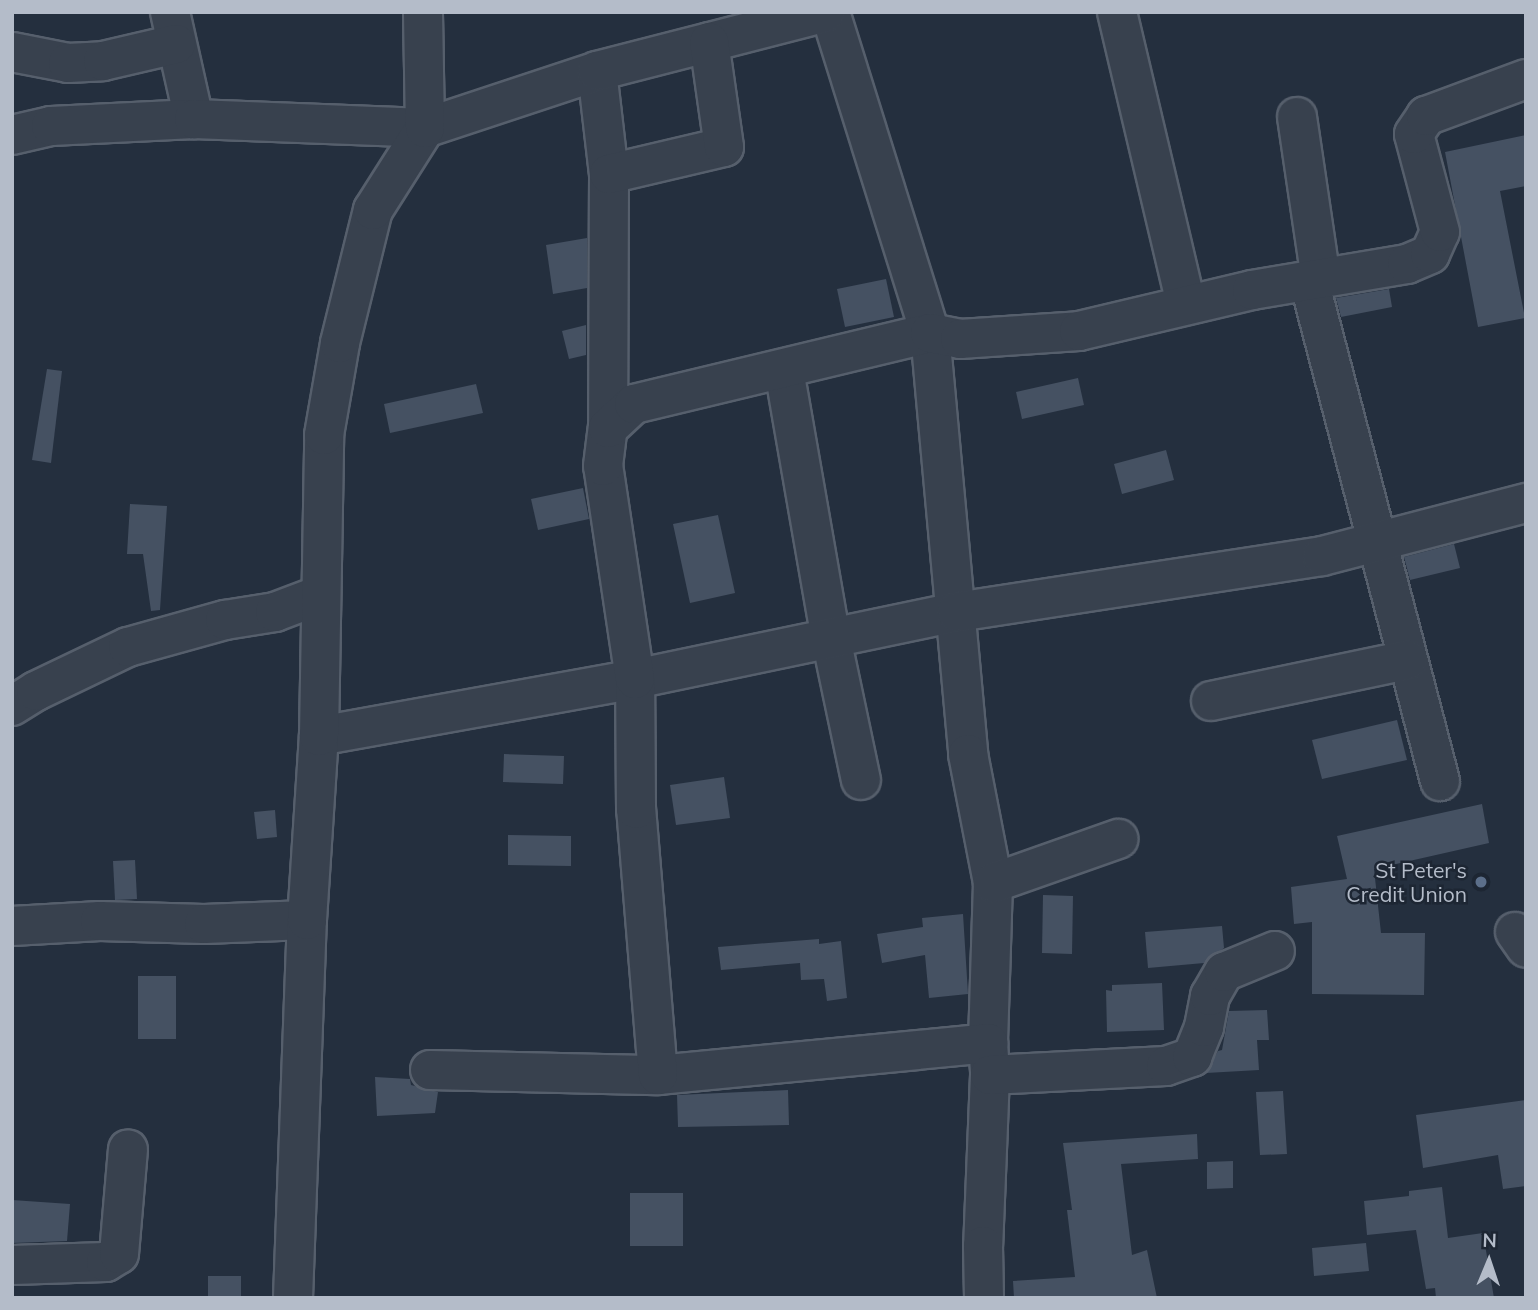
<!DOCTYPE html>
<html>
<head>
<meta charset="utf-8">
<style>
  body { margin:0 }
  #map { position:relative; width:1538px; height:1310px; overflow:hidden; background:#242f3e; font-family:Mulish,sans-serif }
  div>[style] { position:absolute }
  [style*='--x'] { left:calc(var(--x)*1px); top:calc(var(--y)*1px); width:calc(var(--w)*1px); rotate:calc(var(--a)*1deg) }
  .building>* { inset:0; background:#455162 }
  .roads { filter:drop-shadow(2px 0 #565f6c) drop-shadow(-2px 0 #565f6c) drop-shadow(0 2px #565f6c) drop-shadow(0 -2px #565f6c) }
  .minor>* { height:38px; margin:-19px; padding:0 19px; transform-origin:19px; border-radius:19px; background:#38414e }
  .dots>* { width:19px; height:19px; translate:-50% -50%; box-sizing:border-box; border:4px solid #1d2633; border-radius:50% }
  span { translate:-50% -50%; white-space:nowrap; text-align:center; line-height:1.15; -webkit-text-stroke:5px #1d2633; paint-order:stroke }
  .poi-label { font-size:21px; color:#b4bcc9 }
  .right { translate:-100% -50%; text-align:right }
  .frame { position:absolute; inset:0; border:14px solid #b4bcc9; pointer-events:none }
  .north { position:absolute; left:1454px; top:1226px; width:70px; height:70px; -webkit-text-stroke:5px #1d2633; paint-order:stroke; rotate:2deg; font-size:19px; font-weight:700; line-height:28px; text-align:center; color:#b4bcc9 }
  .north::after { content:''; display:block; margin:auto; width:24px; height:32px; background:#b4bcc9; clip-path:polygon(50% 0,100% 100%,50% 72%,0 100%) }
</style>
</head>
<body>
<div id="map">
  <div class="building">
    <i style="clip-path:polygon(1526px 135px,1526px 186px,1500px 191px,1525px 318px,1478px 327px,1445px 152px)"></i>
    <i style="clip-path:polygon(587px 238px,587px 288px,553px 294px,546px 245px)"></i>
    <i style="clip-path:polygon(886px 279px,894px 317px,845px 327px,837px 289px)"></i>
    <i style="clip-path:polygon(1389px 289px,1392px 307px,1341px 317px,1336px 298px)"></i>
    <i style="clip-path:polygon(586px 325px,586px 355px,569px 359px,562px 331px)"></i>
    <i style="clip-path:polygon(47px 369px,62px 371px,51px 463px,32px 460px)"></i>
    <i style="clip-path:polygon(1078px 378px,1084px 405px,1022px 419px,1016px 392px)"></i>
    <i style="clip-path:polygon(476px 384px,483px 413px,390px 433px,384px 404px)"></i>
    <i style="clip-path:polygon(1166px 450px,1174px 480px,1122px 494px,1114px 464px)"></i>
    <i style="clip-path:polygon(583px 488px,589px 519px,538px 530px,531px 499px)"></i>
    <i style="clip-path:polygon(130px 504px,167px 506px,160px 610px,151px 611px,143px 554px,127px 554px)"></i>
    <i style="clip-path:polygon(718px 515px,735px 593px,690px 603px,673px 524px)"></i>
    <i style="clip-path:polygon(1454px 544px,1460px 568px,1410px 580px,1404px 557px)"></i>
    <i style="clip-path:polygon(1397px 720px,1407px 760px,1322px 779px,1312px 740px)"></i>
    <i style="clip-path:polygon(504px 754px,564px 756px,563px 784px,503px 782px)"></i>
    <i style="clip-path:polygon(724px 777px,730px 818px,676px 825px,670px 785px)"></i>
    <i style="clip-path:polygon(1482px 804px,1489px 843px,1374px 869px,1381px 933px,1425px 933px,1424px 995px,1312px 994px,1312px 922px,1294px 924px,1291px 887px,1347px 879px,1337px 836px)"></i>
    <i style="clip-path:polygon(275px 810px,277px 837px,257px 839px,254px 812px)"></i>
    <i style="clip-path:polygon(508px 835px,571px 836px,571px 866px,508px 865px)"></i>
    <i style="clip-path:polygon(135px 860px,137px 899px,115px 900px,113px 861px)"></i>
    <i style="clip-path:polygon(1043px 895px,1073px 896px,1072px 954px,1042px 953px)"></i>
    <i style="clip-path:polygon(963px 914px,968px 994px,929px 998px,925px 955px,882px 963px,877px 934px,923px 927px,922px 918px)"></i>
    <i style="clip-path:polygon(1222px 926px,1224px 948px,1204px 963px,1148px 968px,1145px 932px)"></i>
    <i style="clip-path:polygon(819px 939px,819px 944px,841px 941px,847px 998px,827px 1001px,824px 979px,801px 980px,800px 963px,721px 970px,718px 947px)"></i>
    <i style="clip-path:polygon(138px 976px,176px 976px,176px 1039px,138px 1039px)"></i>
    <i style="clip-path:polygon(1162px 983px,1164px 1030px,1107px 1032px,1106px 990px,1112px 991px,1112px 985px)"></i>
    <i style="clip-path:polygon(1267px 1010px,1269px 1040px,1257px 1040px,1259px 1070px,1206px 1073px,1218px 1051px,1222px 1050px,1229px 1011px)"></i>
    <i style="clip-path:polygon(375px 1077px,410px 1079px,411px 1085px,438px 1092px,435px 1113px,377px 1116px)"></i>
    <i style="clip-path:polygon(788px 1090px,789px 1125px,678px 1127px,677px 1095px)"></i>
    <i style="clip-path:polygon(1283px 1091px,1287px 1154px,1260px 1155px,1256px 1092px)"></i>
    <i style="clip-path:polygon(1526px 1100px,1526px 1186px,1503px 1189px,1498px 1155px,1423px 1168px,1416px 1115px)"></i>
    <i style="clip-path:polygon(1197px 1134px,1198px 1159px,1121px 1164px,1132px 1255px,1147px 1250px,1157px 1298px,1014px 1298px,1013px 1281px,1075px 1277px,1067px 1210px,1072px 1210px,1063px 1143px)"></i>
    <i style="clip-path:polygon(1233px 1161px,1233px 1188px,1207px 1189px,1207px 1162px)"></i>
    <i style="clip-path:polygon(1442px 1187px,1448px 1238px,1483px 1233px,1494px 1298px,1436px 1298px,1435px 1288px,1426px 1289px,1416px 1230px,1367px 1235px,1364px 1201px,1409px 1196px,1409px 1191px)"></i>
    <i style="clip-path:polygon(630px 1193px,683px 1193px,683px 1246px,630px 1246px)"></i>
    <i style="clip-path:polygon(12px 1200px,70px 1204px,67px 1241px,12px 1243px)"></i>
    <i style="clip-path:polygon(1366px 1243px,1369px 1271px,1314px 1276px,1312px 1248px)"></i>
    <i style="clip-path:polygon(208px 1276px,241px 1276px,241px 1298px,208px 1298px)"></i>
  </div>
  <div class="roads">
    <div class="minor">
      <i style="--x:170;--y:12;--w:110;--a:77.4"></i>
      <i style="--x:830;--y:12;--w:336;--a:72.7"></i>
      <i style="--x:930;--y:333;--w:423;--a:84.8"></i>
      <i style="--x:968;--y:754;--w:131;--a:79"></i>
      <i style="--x:993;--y:883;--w:160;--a:91.8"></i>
      <i style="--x:988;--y:1043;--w:32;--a:86"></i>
      <i style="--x:990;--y:1075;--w:171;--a:92.3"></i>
      <i style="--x:983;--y:1246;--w:52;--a:88.9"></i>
      <i style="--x:1117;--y:12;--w:301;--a:76.7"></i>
      <i style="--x:12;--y:52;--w:57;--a:11.1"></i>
      <i style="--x:68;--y:63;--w:35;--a:-3"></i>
      <i style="--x:103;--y:61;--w:75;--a:-13.1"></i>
      <i style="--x:597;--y:71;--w:104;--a:83.4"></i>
      <i style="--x:609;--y:174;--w:254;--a:90.2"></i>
      <i style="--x:1297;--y:117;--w:164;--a:81.6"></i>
      <i style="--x:12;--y:135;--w:40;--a:-13"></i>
      <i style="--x:51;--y:126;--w:143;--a:-2.8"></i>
      <i style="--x:194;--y:119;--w:231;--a:2.2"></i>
      <i style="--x:425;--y:128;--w:181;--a:-18.3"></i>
      <i style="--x:597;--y:71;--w:236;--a:-14.4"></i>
      <i style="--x:609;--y:174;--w:118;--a:-13.2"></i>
      <i style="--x:724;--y:147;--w:106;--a:-98.1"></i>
      <i style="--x:1309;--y:281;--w:517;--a:75.32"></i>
      <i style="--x:784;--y:370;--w:272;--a:80.1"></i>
      <i style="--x:831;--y:638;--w:145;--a:78.1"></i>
      <i style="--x:1211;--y:701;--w:201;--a:-11.8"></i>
      <i style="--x:12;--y:706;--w:28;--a:-32"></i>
      <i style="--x:36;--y:691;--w:102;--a:-25.6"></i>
      <i style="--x:128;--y:647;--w:101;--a:-15.6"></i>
      <i style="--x:225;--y:620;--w:51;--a:-9.1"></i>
      <i style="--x:275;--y:612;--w:48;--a:-20.7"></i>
      <i style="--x:319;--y:736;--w:321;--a:-10.2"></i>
      <i style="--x:635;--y:679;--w:329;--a:-11.8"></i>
      <i style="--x:957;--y:612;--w:369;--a:-8.7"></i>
      <i style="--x:1322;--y:556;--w:211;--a:-14.6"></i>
      <i style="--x:993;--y:883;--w:133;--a:-19.4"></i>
      <i style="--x:12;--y:926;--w:88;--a:-3.3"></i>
      <i style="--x:100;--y:921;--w:104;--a:1.7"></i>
      <i style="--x:204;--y:924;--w:103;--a:-2.2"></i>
      <i style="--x:1515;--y:932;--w:19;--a:55"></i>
      <i style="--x:430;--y:1070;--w:228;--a:1.3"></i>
      <i style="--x:658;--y:1075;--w:332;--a:-5.5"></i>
      <i style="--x:658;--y:1075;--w:267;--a:-94.7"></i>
      <i style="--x:636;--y:809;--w:130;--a:-90.4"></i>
      <i style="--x:635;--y:679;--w:215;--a:-98.5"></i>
      <i style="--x:603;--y:466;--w:38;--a:-83"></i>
      <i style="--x:608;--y:428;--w:35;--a:-43"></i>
      <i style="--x:634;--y:404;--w:304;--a:-13.5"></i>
      <i style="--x:930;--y:333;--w:31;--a:11"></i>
      <i style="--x:960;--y:339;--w:119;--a:-3.8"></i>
      <i style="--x:1079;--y:331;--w:178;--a:-13.3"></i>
      <i style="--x:1252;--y:290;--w:157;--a:-9.5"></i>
      <i style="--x:1407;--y:264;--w:25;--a:-23"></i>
      <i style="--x:1430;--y:254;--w:24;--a:-66"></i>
      <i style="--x:1440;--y:232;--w:101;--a:-104.9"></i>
      <i style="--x:1414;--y:134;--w:22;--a:-56"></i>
      <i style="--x:1426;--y:116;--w:107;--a:-20.3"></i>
      <i style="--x:990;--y:1075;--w:176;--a:-2.9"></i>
      <i style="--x:1166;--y:1066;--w:28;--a:-19"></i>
      <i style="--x:1192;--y:1057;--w:32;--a:-68"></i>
      <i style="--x:1204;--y:1027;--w:32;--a:-79"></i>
      <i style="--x:1210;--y:996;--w:28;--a:-60"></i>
      <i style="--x:1224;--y:972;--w:55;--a:-22.4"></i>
      <i style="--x:12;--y:1265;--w:94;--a:-1.8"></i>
      <i style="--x:106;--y:1262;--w:15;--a:-32"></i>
      <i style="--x:119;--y:1254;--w:105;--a:-85.1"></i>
      <i style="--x:293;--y:1298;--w:378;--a:-87.9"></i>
      <i style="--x:307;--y:920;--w:184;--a:-86.3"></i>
      <i style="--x:319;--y:736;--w:301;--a:-89"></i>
      <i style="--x:324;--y:435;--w:93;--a:-80.1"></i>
      <i style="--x:340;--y:343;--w:137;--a:-76.1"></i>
      <i style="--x:373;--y:210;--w:97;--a:-57.6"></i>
      <i style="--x:425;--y:128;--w:116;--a:-91"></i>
    </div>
  </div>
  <div class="dots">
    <i style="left:1481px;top:882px;background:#5c6f8a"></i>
  </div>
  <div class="poi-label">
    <span class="right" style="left:1467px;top:882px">St Peter's<br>Credit Union</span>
  </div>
  <div class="frame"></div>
  <div class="north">N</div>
</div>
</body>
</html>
